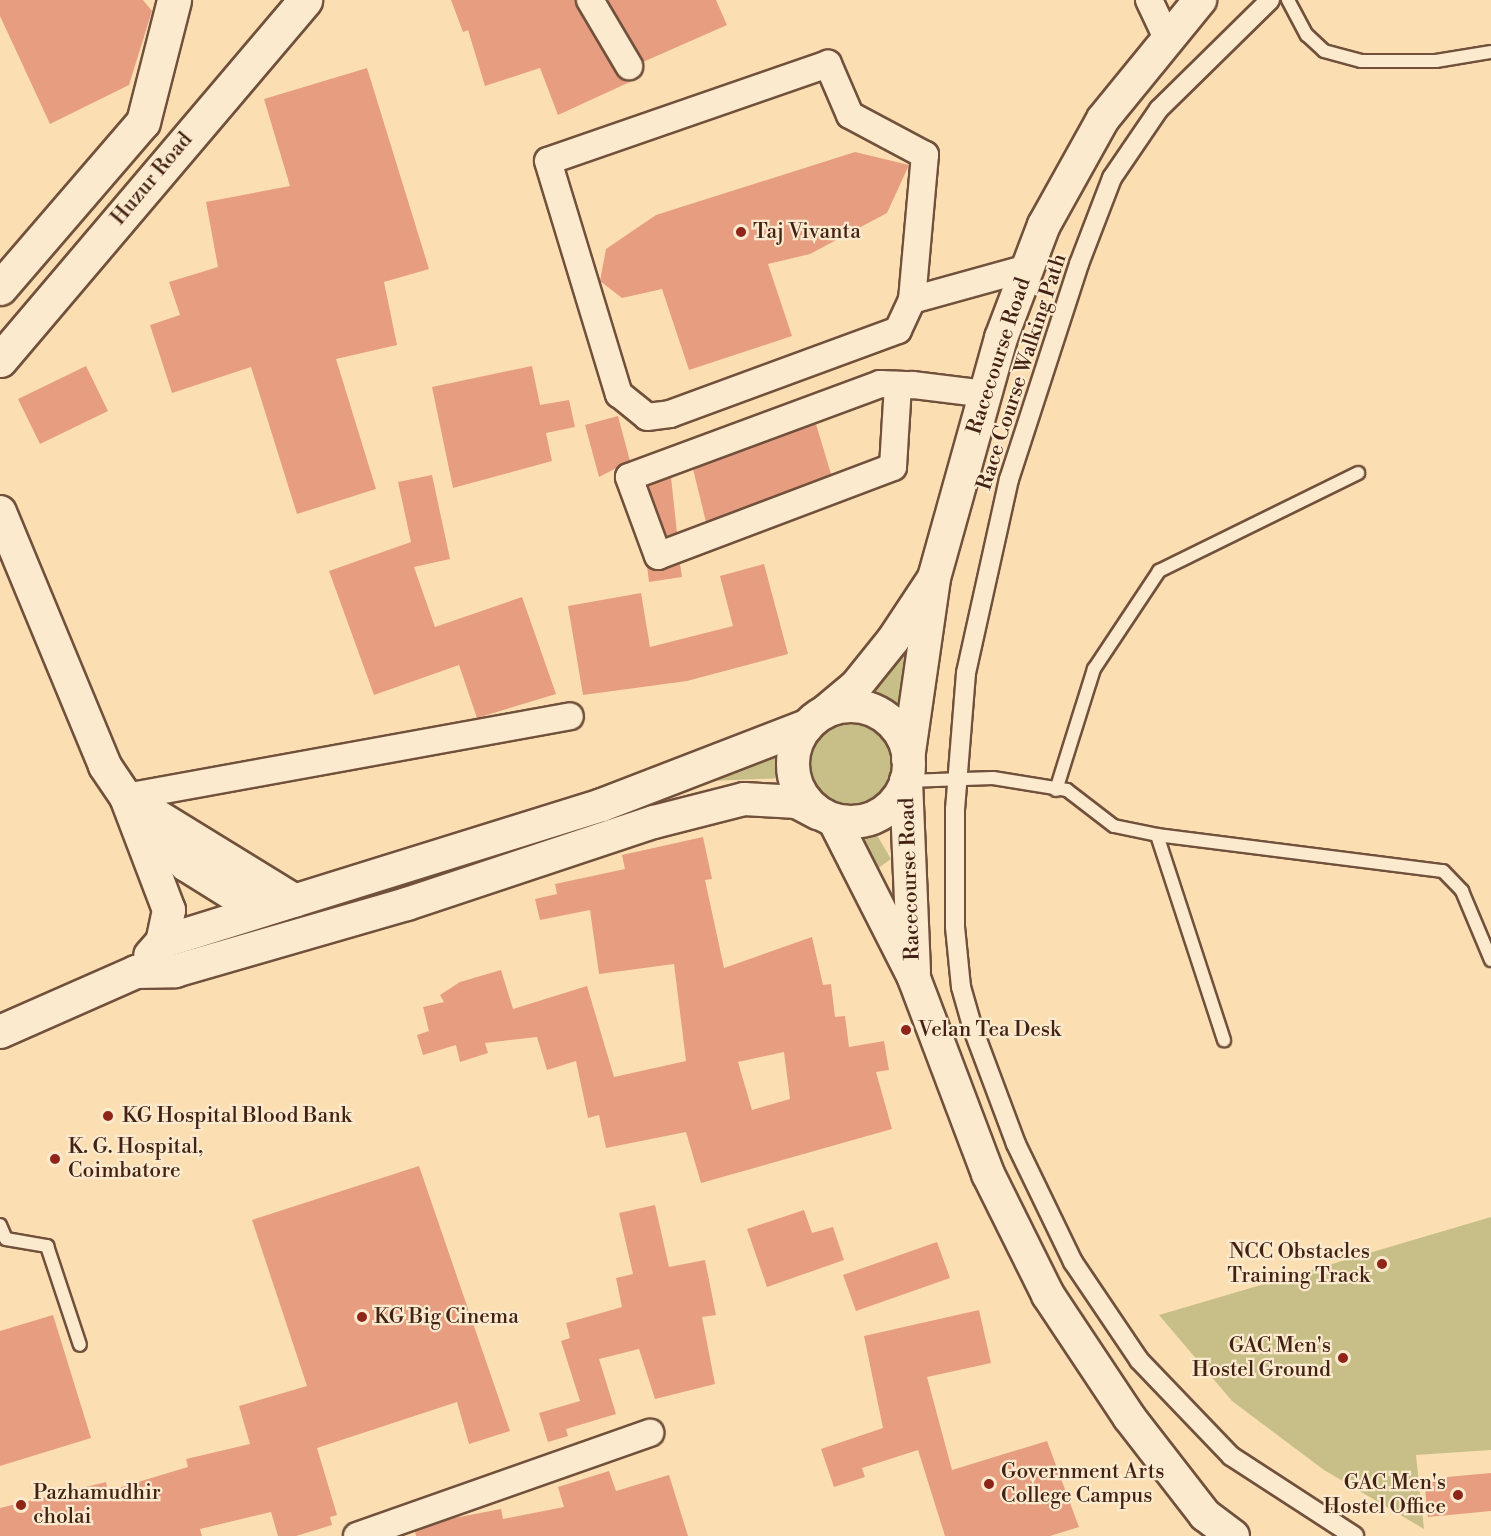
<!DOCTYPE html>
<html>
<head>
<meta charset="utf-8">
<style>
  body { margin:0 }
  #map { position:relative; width:1491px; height:1536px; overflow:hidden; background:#fbdfb3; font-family:"Libre Bodoni",serif }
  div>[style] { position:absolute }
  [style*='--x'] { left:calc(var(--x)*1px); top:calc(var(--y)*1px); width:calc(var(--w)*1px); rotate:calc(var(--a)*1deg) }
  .green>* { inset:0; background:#c7bf87 }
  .round { border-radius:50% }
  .building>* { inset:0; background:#e79e80 }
  .roads { filter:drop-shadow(2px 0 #71513c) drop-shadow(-2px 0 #71513c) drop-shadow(0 2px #71513c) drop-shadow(0 -2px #71513c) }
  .service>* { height:12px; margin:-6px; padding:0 6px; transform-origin:6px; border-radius:6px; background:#fceace }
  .pedestrian>* { height:18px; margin:-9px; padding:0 9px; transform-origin:9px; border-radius:9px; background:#fceace }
  .minor>* { height:26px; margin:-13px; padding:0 13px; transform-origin:13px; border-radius:13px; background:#fceace }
  .tertiary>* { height:32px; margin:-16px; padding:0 16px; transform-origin:16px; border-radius:16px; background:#fceace }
  .tertiary>.ring { margin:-16px; padding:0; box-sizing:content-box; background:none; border:32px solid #fceace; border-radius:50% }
  .secondary>* { height:33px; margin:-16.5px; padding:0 16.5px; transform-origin:16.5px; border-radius:16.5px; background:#fceace }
  .dots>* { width:16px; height:16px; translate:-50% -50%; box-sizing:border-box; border:3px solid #fceace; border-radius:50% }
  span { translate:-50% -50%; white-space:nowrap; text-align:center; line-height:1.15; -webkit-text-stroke:4.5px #fceace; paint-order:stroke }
  .street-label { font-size:21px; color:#432215 }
  .poi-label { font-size:21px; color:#432215 }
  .left { translate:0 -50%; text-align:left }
  .right { translate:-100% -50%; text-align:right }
</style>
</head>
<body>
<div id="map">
  <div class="green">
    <i style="clip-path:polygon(922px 606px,901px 707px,879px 704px,865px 692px)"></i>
    <i class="round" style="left:802px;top:716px;width:96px;height:96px"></i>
    <i style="clip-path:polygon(780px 748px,783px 778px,687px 782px)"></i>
    <i style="clip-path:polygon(871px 825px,891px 859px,877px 869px,854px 834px)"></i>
    <i style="clip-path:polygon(1491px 1217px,1491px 1450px,1416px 1455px,1424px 1529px,1324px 1470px,1232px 1401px,1159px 1315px)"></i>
  </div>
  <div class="building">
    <i style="clip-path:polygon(0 0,143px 0,152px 11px,129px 85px,50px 124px,0 16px)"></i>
    <i style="clip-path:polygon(451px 0,575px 0,616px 74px,632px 81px,558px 115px,540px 68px,485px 86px,468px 30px,463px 32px)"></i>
    <i style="clip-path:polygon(607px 0,716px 0,727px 25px,643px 62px)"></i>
    <i style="clip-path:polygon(367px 68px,429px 269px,384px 282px,397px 345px,336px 359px,376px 489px,297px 514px,251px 367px,172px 393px,150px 325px,180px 315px,169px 282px,218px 267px,206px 202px,290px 186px,264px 99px)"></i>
    <i style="clip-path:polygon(855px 152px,909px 165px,887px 213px,810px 254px,768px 264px,792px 336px,689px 370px,662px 289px,622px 298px,600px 281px,606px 249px,656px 215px)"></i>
    <i style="clip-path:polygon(86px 366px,108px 411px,40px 444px,18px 399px)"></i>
    <i style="clip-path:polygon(532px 366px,540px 405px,569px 400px,575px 427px,546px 433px,552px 461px,453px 488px,432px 387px)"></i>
    <i style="clip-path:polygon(618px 416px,630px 461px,599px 477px,585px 425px)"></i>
    <i style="clip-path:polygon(816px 424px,831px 474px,706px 522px,693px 469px)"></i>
    <i style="clip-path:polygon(432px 475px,450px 559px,414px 567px,435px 627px,522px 597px,556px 694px,477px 718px,459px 665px,374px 695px,329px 571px,411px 542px,398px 482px)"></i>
    <i style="clip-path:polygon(671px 477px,677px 533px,667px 537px,648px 486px)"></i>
    <i style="clip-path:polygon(680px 564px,682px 577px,649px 582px,647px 566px,656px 571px)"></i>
    <i style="clip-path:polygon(764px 564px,788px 654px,687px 681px,583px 695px,568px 606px,641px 593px,650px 647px,733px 626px,720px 576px)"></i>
    <i style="clip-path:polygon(evenodd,703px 837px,712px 879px,705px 880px,724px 968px,812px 937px,823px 985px,831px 984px,835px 1017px,845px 1016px,849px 1047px,884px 1041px,889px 1070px,876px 1072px,892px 1129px,701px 1183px,686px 1132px,606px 1148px,599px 1115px,588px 1118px,576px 1061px,547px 1070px,537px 1037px,485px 1043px,488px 1053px,460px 1062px,456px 1045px,423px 1055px,417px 1035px,429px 1031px,423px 1007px,444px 1002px,440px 995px,460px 982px,501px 970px,513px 1009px,587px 986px,614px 1077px,686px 1061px,674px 964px,599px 974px,590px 910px,540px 920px,535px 899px,557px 894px,555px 884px,625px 869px,622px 855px,703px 837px,784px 1052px,790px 1099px,752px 1110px,738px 1062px,784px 1052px)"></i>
    <i style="clip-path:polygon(419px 1166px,510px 1431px,469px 1444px,457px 1402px,317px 1448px,337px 1515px,330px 1517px,332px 1525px,296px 1536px,278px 1536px,271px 1512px,200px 1529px,202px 1536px,0 1536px,0 1508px,106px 1482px,108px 1491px,188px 1467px,186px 1459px,250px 1444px,239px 1406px,307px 1386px,252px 1220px)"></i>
    <i style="clip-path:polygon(655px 1205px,669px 1267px,705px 1260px,716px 1315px,702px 1317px,715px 1384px,655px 1399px,639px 1349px,599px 1359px,616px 1414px,566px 1429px,568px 1436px,548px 1442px,539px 1413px,580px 1401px,561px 1341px,570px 1338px,566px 1323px,622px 1307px,616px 1278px,633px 1274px,619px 1213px)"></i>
    <i style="clip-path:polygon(804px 1210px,812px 1233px,833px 1227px,844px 1260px,767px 1287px,747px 1229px)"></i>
    <i style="clip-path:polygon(937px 1242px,950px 1278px,856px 1311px,843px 1275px)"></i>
    <i style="clip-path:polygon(979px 1310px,991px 1363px,927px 1377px,952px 1470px,1047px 1441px,1079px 1527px,1050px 1536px,945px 1536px,918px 1450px,862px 1468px,865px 1477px,834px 1487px,821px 1449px,883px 1428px,864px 1336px)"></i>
    <i style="clip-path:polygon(53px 1315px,91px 1438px,0 1466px,0 1331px)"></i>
    <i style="clip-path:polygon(609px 1471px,616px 1491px,669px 1475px,688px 1536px,416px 1536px,415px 1531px,454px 1518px,501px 1509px,503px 1519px,564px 1507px,558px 1487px)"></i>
    <i style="clip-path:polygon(1491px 1473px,1491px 1511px,1428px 1517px,1424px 1479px)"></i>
  </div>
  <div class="roads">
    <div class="service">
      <i style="--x:1288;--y:0;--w:40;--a:62"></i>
      <i style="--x:1307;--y:35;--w:23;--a:43"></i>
      <i style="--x:1324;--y:51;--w:38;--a:15"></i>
      <i style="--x:1361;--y:61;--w:75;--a:0"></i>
      <i style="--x:1436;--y:61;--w:56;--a:-9.3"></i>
      <i style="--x:907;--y:781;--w:86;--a:-2"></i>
      <i style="--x:993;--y:778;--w:75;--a:9.2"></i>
      <i style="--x:1067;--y:790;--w:59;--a:37.5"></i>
      <i style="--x:1114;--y:826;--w:44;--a:11.8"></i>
      <i style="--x:1157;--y:835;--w:288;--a:7.2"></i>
      <i style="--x:1443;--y:871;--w:28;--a:46"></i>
      <i style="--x:1462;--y:891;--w:75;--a:67.2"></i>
      <i style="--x:1056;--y:790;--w:127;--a:-72.6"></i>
      <i style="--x:1094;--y:669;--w:118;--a:-56.4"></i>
      <i style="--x:1159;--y:571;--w:222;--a:-26.2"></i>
      <i style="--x:1157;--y:835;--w:216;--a:71.9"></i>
      <i style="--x:0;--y:1225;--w:15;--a:67"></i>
      <i style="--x:6;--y:1239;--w:42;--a:9.7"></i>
      <i style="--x:47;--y:1246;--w:104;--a:71.6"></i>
    </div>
    <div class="pedestrian">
      <i style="--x:1270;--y:0;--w:156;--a:135.5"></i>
      <i style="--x:1159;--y:109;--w:83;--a:124.3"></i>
      <i style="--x:1112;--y:178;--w:92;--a:111"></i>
      <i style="--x:1079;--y:264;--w:226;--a:108"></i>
      <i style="--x:1009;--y:479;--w:199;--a:102.5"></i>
      <i style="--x:966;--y:673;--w:136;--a:94.6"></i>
      <i style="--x:955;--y:809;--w:118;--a:90"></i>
      <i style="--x:955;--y:927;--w:60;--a:84.3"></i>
      <i style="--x:961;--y:987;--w:44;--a:74.1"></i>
      <i style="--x:973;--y:1029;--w:123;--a:69.5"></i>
      <i style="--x:1016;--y:1144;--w:131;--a:64.2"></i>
      <i style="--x:1073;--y:1262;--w:118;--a:56"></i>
      <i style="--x:1139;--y:1360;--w:133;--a:46.2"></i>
      <i style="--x:1231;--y:1456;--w:147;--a:33"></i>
    </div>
    <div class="minor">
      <i style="--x:590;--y:0;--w:77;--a:59.4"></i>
      <i style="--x:1149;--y:0;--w:42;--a:64.7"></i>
      <i style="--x:912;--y:300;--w:146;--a:-84.9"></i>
      <i style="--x:925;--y:155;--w:85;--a:-151.9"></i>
      <i style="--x:850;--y:115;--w:56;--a:-113.3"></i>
      <i style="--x:828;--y:64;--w:296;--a:160.9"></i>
      <i style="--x:548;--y:161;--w:244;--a:73.1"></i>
      <i style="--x:619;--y:394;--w:36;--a:39"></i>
      <i style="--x:647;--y:417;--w:23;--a:-7"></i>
      <i style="--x:670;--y:414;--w:243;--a:-20.2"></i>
      <i style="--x:898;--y:330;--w:33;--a:-65"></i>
      <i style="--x:912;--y:300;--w:119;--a:-15.5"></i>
      <i style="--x:898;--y:385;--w:82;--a:93.5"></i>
      <i style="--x:893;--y:467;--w:251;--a:159.3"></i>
      <i style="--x:658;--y:556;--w:84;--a:-110.2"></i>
      <i style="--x:629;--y:477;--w:268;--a:-20.3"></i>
      <i style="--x:880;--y:384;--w:33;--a:2"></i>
      <i style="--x:913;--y:385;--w:74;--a:7"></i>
      <i style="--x:126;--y:797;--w:451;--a:-10.3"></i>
      <i style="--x:357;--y:1536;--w:311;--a:-19.4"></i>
    </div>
    <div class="tertiary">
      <i style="--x:0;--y:512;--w:275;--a:67.5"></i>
      <i style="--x:105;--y:766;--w:37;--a:56"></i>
      <i style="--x:126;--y:797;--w:198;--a:31.6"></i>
      <i class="ring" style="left:793px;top:706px;width:84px;height:84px"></i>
      <i style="--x:826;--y:711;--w:39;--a:-40"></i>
      <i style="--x:856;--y:686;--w:59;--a:-51.2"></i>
      <i style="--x:893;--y:640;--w:71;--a:-56.5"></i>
      <i style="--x:908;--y:759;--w:183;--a:-81.8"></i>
      <i style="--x:934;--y:578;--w:249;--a:-74.4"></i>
      <i style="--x:1001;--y:338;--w:121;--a:-69.2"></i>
      <i style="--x:1044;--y:225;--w:121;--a:-60.9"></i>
      <i style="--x:1103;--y:119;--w:154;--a:-50.8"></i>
      <i style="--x:906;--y:781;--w:190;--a:87.6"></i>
      <i style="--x:126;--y:797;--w:121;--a:69.2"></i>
      <i style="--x:169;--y:910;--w:33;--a:102"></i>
      <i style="--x:162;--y:942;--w:18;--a:131"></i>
      <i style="--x:142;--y:820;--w:63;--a:45.6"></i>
      <i style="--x:186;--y:865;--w:87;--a:31.9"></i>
      <i style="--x:835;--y:822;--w:175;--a:63.1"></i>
      <i style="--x:914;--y:978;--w:210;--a:69.3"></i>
      <i style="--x:988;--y:1174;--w:135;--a:63.6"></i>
      <i style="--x:1048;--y:1295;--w:146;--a:56.4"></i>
      <i style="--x:1129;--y:1417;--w:124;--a:52.2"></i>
      <i style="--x:1205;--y:1515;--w:35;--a:37"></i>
      <i style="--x:162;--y:942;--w:461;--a:-17.3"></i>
      <i style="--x:602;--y:805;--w:220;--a:-21.1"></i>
      <i style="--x:0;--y:1032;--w:149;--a:-23.8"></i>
      <i style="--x:136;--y:972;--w:39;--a:-1"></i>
      <i style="--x:175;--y:971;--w:241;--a:-16.1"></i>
      <i style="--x:407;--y:904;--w:260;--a:-18.4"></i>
      <i style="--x:654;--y:822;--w:93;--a:-14.3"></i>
      <i style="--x:744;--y:799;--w:53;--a:3.2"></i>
      <i style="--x:797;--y:802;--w:24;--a:28"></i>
    </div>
    <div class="secondary">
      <i style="--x:0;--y:288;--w:219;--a:-49.3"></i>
      <i style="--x:143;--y:122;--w:126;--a:-75.7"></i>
      <i style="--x:0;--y:360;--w:472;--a:-49.7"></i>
    </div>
  </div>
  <div class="dots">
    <i style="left:741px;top:232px;background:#8f2418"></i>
    <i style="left:906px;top:1030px;background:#8f2418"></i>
    <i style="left:108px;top:1116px;background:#8f2418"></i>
    <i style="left:55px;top:1159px;background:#8f2418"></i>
    <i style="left:1382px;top:1264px;background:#8f2418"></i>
    <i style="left:362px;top:1317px;background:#8f2418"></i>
    <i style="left:1343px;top:1358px;background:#8f2418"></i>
    <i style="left:989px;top:1484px;background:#8f2418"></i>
    <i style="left:1458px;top:1495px;background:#8f2418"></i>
    <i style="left:21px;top:1505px;background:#8f2418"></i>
  </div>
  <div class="street-label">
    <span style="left:152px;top:179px;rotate:-50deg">Huzur Road</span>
    <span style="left:999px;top:356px;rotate:-72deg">Racecourse Road</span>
    <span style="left:1022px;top:372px;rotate:-72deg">Race Course Walking Path</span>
    <span style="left:910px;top:879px;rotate:-92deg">Racecourse Road</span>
  </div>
  <div class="poi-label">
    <span class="left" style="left:753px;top:232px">Taj Vivanta</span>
    <span class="left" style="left:918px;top:1030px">Velan Tea Desk</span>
    <span class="left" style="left:122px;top:1116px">KG Hospital Blood Bank</span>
    <span class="left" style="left:68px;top:1159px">K. G. Hospital,<br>Coimbatore</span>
    <span class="right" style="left:1370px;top:1264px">NCC Obstacles<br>Training Track</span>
    <span class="left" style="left:374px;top:1317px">KG Big Cinema</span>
    <span class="right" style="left:1331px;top:1358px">GAC Men's<br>Hostel Ground</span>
    <span class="left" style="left:1001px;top:1484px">Government Arts<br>College Campus</span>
    <span class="right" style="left:1446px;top:1495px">GAC Men's<br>Hostel Office</span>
    <span class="left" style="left:33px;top:1505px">Pazhamudhir<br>cholai</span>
  </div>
</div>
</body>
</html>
